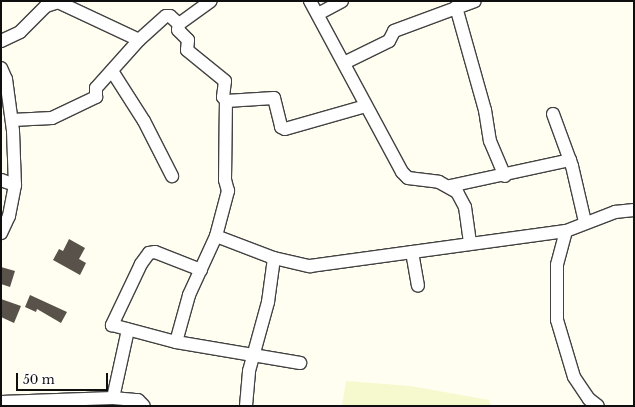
<!DOCTYPE html>
<html>
<head>
<meta charset="utf-8">
<style>
  body { margin:0 }
  #map { position:relative; width:635px; height:407px; overflow:hidden; background:#fffef1; font-family:"Libre Baskerville",serif }
  div>[style] { position:absolute }
  [style*='--x'] { left:calc(var(--x)*1px); top:calc(var(--y)*1px); width:calc(var(--w)*1px); rotate:calc(var(--a)*1deg) }
  .farmland>* { inset:0; background:#f6f8ce }
  .building>* { inset:0; background:#59524a }
  .roads { filter:drop-shadow(1px 0 #424242) drop-shadow(-1px 0 #424242) drop-shadow(0 1px #424242) drop-shadow(0 -1px #424242) }
  .minor>* { height:12px; margin:-6px; padding:0 6px; transform-origin:6px; border-radius:6px; background:#fff }
  span { translate:-50% -50%; white-space:nowrap; text-align:center; line-height:1.15; -webkit-text-stroke:4px #fff; paint-order:stroke }
  .frame { position:absolute; inset:0; border:2px solid #0f0f0f; pointer-events:none }
  .scale { position:absolute; left:16px; top:373px; width:92px; height:18px; box-sizing:border-box; border:2px solid #0f0f0f; border-top:0; padding-left:5px; font-size:12px; line-height:14px; white-space:nowrap; color:#0f0f0f; -webkit-text-stroke:3px #fff; paint-order:stroke }
</style>
</head>
<body>
<div id="map">
  <div class="farmland">
    <i style="clip-path:polygon(346px 381px,410px 386px,489px 400px,491px 406px,342px 406px)"></i>
  </div>
  <div class="building">
    <i style="clip-path:polygon(69px 239px,85px 248px,79px 259px,86px 263px,80px 275px,53px 260px,59px 249px,63px 251px)"></i>
    <i style="clip-path:polygon(1px 267px,15px 271px,10px 287px,1px 284px)"></i>
    <i style="clip-path:polygon(30px 295px,67px 312px,61px 323px,37px 309px,36px 312px,25px 307px)"></i>
    <i style="clip-path:polygon(1px 299px,21px 306px,14px 323px,1px 317px)"></i>
  </div>
  <div class="roads">
    <div class="minor">
      <i style="--x:310;--y:1;--w:194;--a:61.7"></i>
      <i style="--x:402;--y:172;--w:8;--a:45"></i>
      <i style="--x:408;--y:178;--w:31;--a:7"></i>
      <i style="--x:439;--y:182;--w:21;--a:29"></i>
      <i style="--x:457;--y:192;--w:17;--a:62"></i>
      <i style="--x:465;--y:207;--w:36;--a:82"></i>
      <i style="--x:456;--y:7;--w:107;--a:74.3"></i>
      <i style="--x:485;--y:110;--w:31;--a:81"></i>
      <i style="--x:490;--y:141;--w:38;--a:67"></i>
      <i style="--x:318;--y:14;--w:27;--a:-28"></i>
      <i style="--x:1;--y:41;--w:21;--a:-25"></i>
      <i style="--x:20;--y:32;--w:37;--a:-45"></i>
      <i style="--x:46;--y:6;--w:13;--a:-18"></i>
      <i style="--x:58;--y:2;--w:89;--a:25.1"></i>
      <i style="--x:344;--y:63;--w:50;--a:-26.1"></i>
      <i style="--x:389;--y:41;--w:11;--a:-63"></i>
      <i style="--x:394;--y:31;--w:86;--a:-20.3"></i>
      <i style="--x:1;--y:68;--w:12;--a:66"></i>
      <i style="--x:6;--y:79;--w:52;--a:82.3"></i>
      <i style="--x:13;--y:131;--w:54;--a:87.9"></i>
      <i style="--x:15;--y:185;--w:32;--a:101"></i>
      <i style="--x:9;--y:216;--w:19;--a:115"></i>
      <i style="--x:112;--y:71;--w:59;--a:57.4"></i>
      <i style="--x:144;--y:121;--w:62;--a:63"></i>
      <i style="--x:226;--y:101;--w:48;--a:-3.6"></i>
      <i style="--x:274;--y:98;--w:30;--a:76"></i>
      <i style="--x:281;--y:127;--w:4;--a:27"></i>
      <i style="--x:285;--y:129;--w:84;--a:-15.9"></i>
      <i style="--x:553;--y:114;--w:55;--a:69.9"></i>
      <i style="--x:572;--y:166;--w:57;--a:76.9"></i>
      <i style="--x:12;--y:120;--w:40;--a:-2.9"></i>
      <i style="--x:52;--y:118;--w:49;--a:-25.5"></i>
      <i style="--x:96;--y:97;--w:9;--a:-90"></i>
      <i style="--x:96;--y:88;--w:64;--a:-48.1"></i>
      <i style="--x:139;--y:40;--w:36;--a:-42"></i>
      <i style="--x:166;--y:16;--w:4;--a:0"></i>
      <i style="--x:170;--y:16;--w:12;--a:42"></i>
      <i style="--x:179;--y:24;--w:39;--a:-36"></i>
      <i style="--x:1;--y:180;--w:15;--a:20"></i>
      <i style="--x:450;--y:186;--w:123;--a:-12.2"></i>
      <i style="--x:566;--y:231;--w:35;--a:105"></i>
      <i style="--x:557;--y:265;--w:55;--a:90"></i>
      <i style="--x:557;--y:320;--w:59;--a:73.4"></i>
      <i style="--x:574;--y:377;--w:27;--a:56"></i>
      <i style="--x:589;--y:399;--w:11;--a:38"></i>
      <i style="--x:216;--y:236;--w:62;--a:20.8"></i>
      <i style="--x:274;--y:258;--w:37;--a:13"></i>
      <i style="--x:310;--y:266;--w:258;--a:-7.8"></i>
      <i style="--x:566;--y:231;--w:53;--a:-21.2"></i>
      <i style="--x:615;--y:212;--w:19;--a:-6"></i>
      <i style="--x:412;--y:252;--w:34;--a:80"></i>
      <i style="--x:201;--y:270;--w:49;--a:-158.6"></i>
      <i style="--x:155;--y:252;--w:6;--a:171"></i>
      <i style="--x:149;--y:253;--w:14;--a:126"></i>
      <i style="--x:141;--y:264;--w:68;--a:115.4"></i>
      <i style="--x:112;--y:325;--w:66;--a:14.9"></i>
      <i style="--x:176;--y:342;--w:126;--a:9.6"></i>
      <i style="--x:176;--y:342;--w:49;--a:-74.5"></i>
      <i style="--x:189;--y:295;--w:65;--a:-65.4"></i>
      <i style="--x:216;--y:236;--w:47;--a:-75.1"></i>
      <i style="--x:228;--y:191;--w:11;--a:-105"></i>
      <i style="--x:225;--y:180;--w:79;--a:-89.3"></i>
      <i style="--x:226;--y:101;--w:5;--a:-127"></i>
      <i style="--x:223;--y:97;--w:16;--a:-83"></i>
      <i style="--x:225;--y:81;--w:49;--a:-140.8"></i>
      <i style="--x:187;--y:50;--w:10;--a:-84"></i>
      <i style="--x:188;--y:40;--w:14;--a:-135"></i>
      <i style="--x:178;--y:30;--w:6;--a:-81"></i>
      <i style="--x:113;--y:398;--w:70;--a:-77.6"></i>
      <i style="--x:1;--y:402;--w:112;--a:-2"></i>
      <i style="--x:113;--y:398;--w:25;--a:5"></i>
      <i style="--x:138;--y:400;--w:8;--a:45"></i>
      <i style="--x:246;--y:406;--w:35;--a:-85"></i>
      <i style="--x:249;--y:371;--w:72;--a:-74.6"></i>
      <i style="--x:268;--y:302;--w:44;--a:-82.2"></i>
    </div>
  </div>
  <div class="frame"></div>
  <div class="scale">50 m</div>
</div>
</body>
</html>
